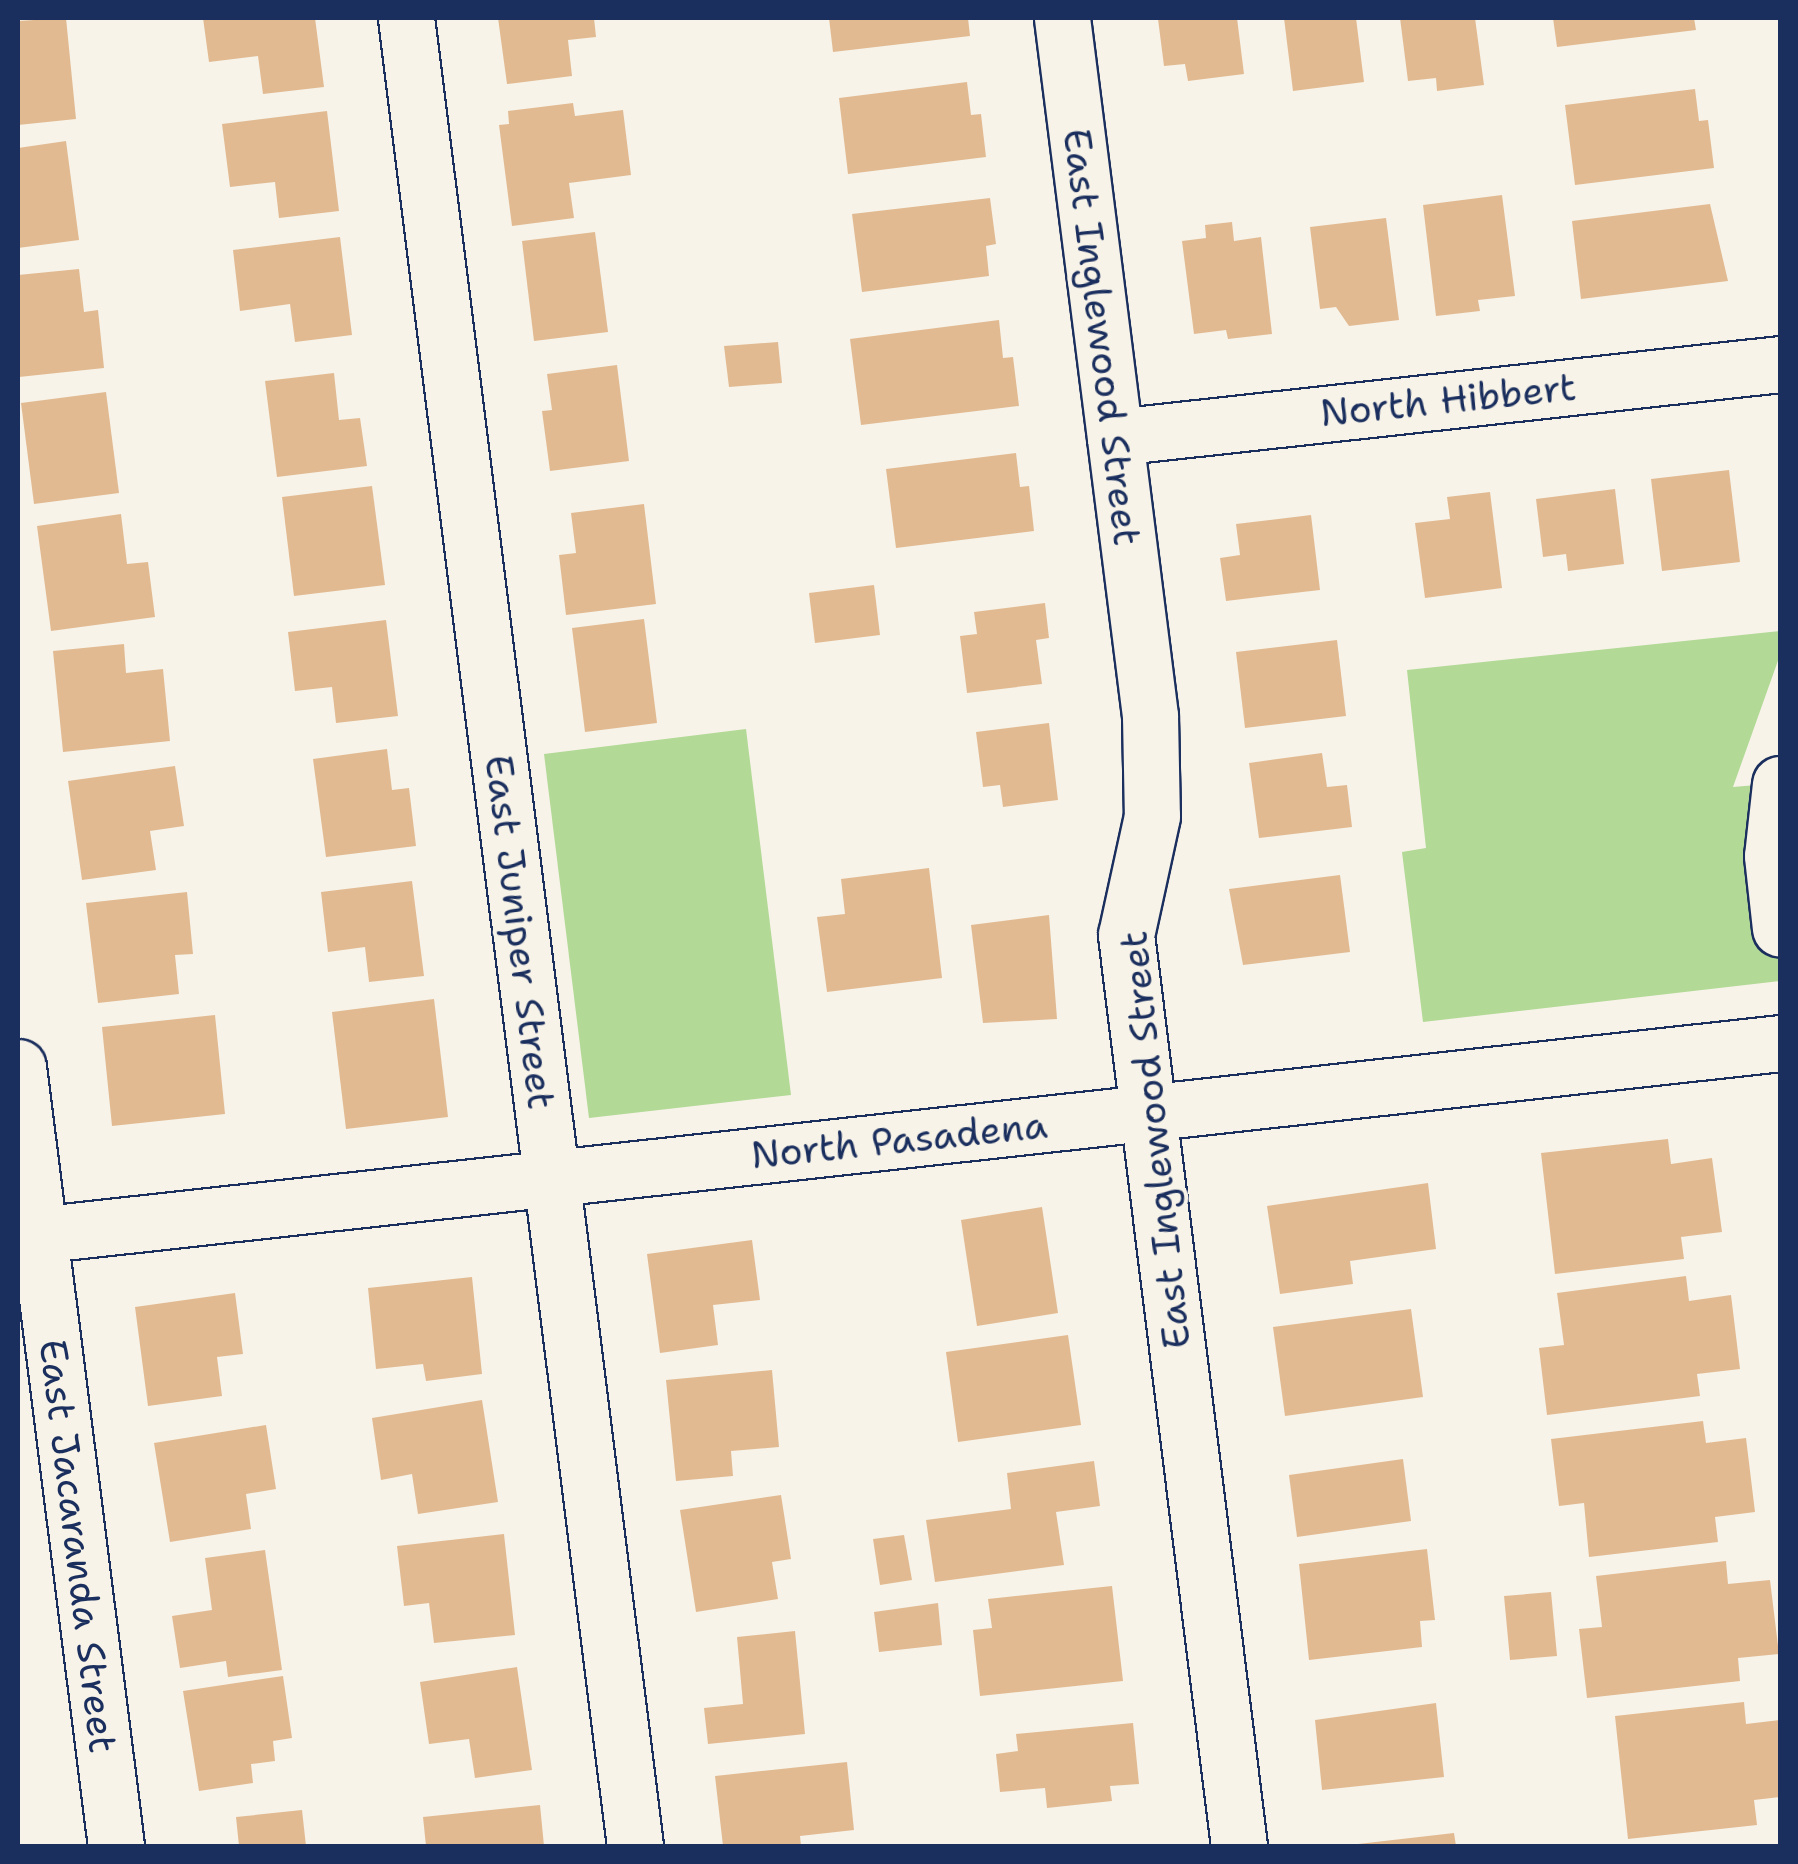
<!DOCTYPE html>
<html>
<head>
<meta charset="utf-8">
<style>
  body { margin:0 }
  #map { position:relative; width:1798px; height:1864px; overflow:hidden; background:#f7f3e8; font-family:"Shantell Sans",sans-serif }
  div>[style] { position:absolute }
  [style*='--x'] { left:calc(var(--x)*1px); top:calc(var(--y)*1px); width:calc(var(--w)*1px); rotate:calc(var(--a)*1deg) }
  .green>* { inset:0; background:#b2d996 }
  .building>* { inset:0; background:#e2ba92 }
  .roads { filter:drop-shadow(2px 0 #1b2f5e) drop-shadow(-2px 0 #1b2f5e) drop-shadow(0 2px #1b2f5e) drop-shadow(0 -2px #1b2f5e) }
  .minor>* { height:55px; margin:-27.5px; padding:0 27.5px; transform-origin:27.5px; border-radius:27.5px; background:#f7f3e8 }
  span { translate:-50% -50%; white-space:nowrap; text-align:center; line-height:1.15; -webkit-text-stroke:8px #f7f3e8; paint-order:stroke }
  .street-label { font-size:38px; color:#1b2f5e }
  .frame { position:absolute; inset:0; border:20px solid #1b2f5e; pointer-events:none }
</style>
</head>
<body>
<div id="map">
  <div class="green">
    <i style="clip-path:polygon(1780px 631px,1780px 655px,1733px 787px,1780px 783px,1780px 981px,1423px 1022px,1402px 852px,1426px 848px,1407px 670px)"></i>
    <i style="clip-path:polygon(746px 729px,791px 1095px,589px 1118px,544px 754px)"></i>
  </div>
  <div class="building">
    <i style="clip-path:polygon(66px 18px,76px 119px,18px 125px,18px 21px)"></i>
    <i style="clip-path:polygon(203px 18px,315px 18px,324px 87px,263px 94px,258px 56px,209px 62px)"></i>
    <i style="clip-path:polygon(498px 18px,594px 18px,596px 37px,568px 40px,572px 76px,507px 84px)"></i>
    <i style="clip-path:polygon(829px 18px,968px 18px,970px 36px,833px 52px)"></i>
    <i style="clip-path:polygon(1237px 18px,1244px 74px,1188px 81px,1185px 64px,1164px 66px,1158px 19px)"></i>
    <i style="clip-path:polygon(1284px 18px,1356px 18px,1364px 82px,1293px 91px)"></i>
    <i style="clip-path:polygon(1400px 18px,1475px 18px,1484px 85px,1437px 91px,1436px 78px,1408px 81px)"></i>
    <i style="clip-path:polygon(1553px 18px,1694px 18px,1696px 30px,1557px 47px)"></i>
    <i style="clip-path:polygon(967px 82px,971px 115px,981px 114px,986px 157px,848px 174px,839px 98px)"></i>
    <i style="clip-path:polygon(1695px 89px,1699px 121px,1708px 120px,1714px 168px,1575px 185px,1565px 105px)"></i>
    <i style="clip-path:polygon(573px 103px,575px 116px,623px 110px,631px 175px,569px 183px,574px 218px,512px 226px,499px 125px,509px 124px,508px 111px)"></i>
    <i style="clip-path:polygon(327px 111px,339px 211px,279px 218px,275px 182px,230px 187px,222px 124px)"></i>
    <i style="clip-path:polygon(66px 141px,79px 240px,18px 248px,18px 148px)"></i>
    <i style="clip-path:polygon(1502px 195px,1515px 296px,1478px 300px,1480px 311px,1436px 316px,1423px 205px)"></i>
    <i style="clip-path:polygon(990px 198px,996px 244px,986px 246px,989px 276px,862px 292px,852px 214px)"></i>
    <i style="clip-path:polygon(1710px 204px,1728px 281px,1581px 299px,1572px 221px)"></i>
    <i style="clip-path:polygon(1386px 218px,1399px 320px,1349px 326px,1336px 307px,1320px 309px,1310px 227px)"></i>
    <i style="clip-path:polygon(1232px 222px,1234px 241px,1261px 237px,1272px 334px,1228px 339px,1226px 330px,1194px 334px,1182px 241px,1206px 238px,1205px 225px)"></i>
    <i style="clip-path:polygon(595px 232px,608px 332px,534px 341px,522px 241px)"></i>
    <i style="clip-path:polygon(340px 237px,352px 335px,295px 342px,290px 304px,240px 311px,233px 250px)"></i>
    <i style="clip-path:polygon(79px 269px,84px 312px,98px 310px,104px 368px,19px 377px,18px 275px)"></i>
    <i style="clip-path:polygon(999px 320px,1003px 358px,1013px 357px,1019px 406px,861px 425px,850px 339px)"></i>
    <i style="clip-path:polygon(778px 342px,782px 383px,729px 387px,724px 346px)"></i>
    <i style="clip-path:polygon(617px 365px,629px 461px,550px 471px,542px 411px,552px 410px,547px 374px)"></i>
    <i style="clip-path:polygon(334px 373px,339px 420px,360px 418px,367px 466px,277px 477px,265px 381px)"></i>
    <i style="clip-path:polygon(106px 392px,119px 493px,34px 504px,21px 403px)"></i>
    <i style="clip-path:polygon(1016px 453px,1020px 487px,1029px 486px,1034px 531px,896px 548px,886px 469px)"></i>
    <i style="clip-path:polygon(1729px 470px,1740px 562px,1662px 571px,1651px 479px)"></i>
    <i style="clip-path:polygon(372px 486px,385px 585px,294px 596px,282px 497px)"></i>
    <i style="clip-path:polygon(1615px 489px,1624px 564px,1568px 571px,1566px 554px,1543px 557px,1536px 499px)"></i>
    <i style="clip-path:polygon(1490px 492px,1502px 588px,1425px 598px,1415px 523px,1450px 519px,1447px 497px)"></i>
    <i style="clip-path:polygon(644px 504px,656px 604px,566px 615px,559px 555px,576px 553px,571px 513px)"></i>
    <i style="clip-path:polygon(121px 514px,127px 564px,148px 562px,155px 617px,51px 631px,37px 526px)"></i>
    <i style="clip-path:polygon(1311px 515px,1320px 590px,1226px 601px,1220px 558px,1240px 555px,1236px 524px)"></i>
    <i style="clip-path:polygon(874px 585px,880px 635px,815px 643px,809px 593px)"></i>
    <i style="clip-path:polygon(1045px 603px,1049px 638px,1036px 640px,1042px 684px,967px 693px,960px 636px,977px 634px,974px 612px)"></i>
    <i style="clip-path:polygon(644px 619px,657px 723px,585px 732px,572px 628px)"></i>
    <i style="clip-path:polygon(386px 620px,398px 716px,336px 723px,332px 687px,295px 691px,288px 632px)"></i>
    <i style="clip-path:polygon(1337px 640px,1346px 716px,1245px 728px,1236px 652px)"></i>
    <i style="clip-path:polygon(124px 644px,126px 673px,163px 669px,170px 741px,63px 752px,53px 651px)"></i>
    <i style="clip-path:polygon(1049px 723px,1058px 800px,1003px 807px,1000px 785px,983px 787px,976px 732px)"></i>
    <i style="clip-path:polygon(387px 749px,392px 790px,409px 788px,416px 846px,326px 857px,313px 759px)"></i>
    <i style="clip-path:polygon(1322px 753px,1327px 787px,1347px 785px,1352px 827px,1259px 838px,1249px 763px)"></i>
    <i style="clip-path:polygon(175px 766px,184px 826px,150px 831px,156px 870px,82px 880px,68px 781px)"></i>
    <i style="clip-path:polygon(929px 868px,942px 978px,827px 992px,817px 917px,845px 914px,841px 879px)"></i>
    <i style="clip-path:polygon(1340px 875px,1350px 952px,1243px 965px,1229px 889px)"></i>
    <i style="clip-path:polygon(412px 881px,424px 976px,369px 982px,365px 947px,328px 952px,321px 892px)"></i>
    <i style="clip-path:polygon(187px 892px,193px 954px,175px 955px,179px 994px,98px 1003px,86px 903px)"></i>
    <i style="clip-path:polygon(1049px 915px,1057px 1019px,983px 1023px,971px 925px)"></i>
    <i style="clip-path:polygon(434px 999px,448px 1117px,346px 1129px,332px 1012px)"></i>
    <i style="clip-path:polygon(215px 1015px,225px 1114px,112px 1126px,102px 1027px)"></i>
    <i style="clip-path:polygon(1668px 1139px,1671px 1164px,1712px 1158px,1722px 1232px,1681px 1237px,1684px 1259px,1555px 1274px,1541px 1153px)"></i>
    <i style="clip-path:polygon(1428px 1183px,1436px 1249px,1350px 1261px,1353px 1284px,1280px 1294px,1267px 1206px)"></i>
    <i style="clip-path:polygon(1042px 1207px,1058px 1313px,977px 1326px,961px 1220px)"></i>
    <i style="clip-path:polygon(752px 1240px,760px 1300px,713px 1305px,718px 1345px,660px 1353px,647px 1254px)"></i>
    <i style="clip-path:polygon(1686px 1276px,1689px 1301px,1731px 1295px,1740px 1369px,1697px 1374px,1700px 1396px,1547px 1415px,1539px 1348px,1564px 1345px,1557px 1293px)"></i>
    <i style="clip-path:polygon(472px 1277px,482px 1374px,426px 1381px,423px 1364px,376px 1369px,368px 1288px)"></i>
    <i style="clip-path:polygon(235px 1293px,243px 1354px,217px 1357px,222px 1396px,148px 1406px,135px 1307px)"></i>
    <i style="clip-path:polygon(1411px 1309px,1423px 1397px,1285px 1416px,1273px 1327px)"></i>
    <i style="clip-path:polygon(1068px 1335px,1081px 1425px,958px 1442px,946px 1352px)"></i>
    <i style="clip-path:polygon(772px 1370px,779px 1447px,731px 1451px,733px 1476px,676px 1481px,666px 1380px)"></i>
    <i style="clip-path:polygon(482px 1400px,498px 1502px,418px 1514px,412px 1474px,381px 1480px,372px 1418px)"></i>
    <i style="clip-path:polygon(1703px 1421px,1706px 1443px,1746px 1438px,1755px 1512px,1715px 1517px,1718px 1542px,1589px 1557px,1584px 1503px,1559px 1506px,1551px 1439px)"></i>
    <i style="clip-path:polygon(266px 1425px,276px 1489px,246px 1494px,251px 1529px,170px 1542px,154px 1443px)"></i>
    <i style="clip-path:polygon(1403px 1459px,1411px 1521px,1297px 1537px,1289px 1475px)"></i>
    <i style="clip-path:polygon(1094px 1461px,1100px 1506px,1056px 1512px,1064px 1565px,935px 1582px,926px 1520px,1011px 1509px,1007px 1473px)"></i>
    <i style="clip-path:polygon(781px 1495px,791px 1559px,772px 1562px,778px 1599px,696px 1612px,680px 1510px)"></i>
    <i style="clip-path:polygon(504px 1534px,515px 1635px,434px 1643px,429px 1603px,404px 1606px,397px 1546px)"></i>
    <i style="clip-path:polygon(904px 1535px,912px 1580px,880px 1585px,873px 1539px)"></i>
    <i style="clip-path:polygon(1427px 1549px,1435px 1620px,1420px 1621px,1422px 1647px,1309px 1660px,1299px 1564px)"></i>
    <i style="clip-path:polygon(265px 1550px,282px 1670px,228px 1677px,226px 1661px,180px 1668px,172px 1616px,212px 1610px,205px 1558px)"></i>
    <i style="clip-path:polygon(1726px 1561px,1728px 1584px,1770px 1580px,1779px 1654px,1738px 1658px,1740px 1681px,1587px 1698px,1579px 1629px,1602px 1627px,1596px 1576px)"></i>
    <i style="clip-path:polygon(1112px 1586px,1123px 1681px,980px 1696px,973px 1630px,992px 1628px,988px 1599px)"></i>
    <i style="clip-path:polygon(1551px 1592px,1557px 1656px,1510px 1660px,1504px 1596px)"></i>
    <i style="clip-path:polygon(938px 1603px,942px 1645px,879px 1652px,874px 1612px)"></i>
    <i style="clip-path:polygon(795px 1631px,805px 1734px,708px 1744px,704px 1708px,743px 1704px,737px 1637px)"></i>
    <i style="clip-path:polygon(517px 1667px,532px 1770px,475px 1778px,469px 1739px,429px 1744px,420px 1682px)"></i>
    <i style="clip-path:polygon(283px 1676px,292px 1738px,273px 1741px,275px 1761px,251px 1764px,253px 1783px,199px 1791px,183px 1691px)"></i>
    <i style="clip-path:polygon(1744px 1702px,1746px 1724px,1780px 1720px,1780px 1797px,1754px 1800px,1757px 1825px,1628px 1839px,1615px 1716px)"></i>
    <i style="clip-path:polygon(1436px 1703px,1444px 1777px,1322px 1790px,1315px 1720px)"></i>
    <i style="clip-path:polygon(1133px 1723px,1139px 1784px,1110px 1786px,1112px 1801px,1047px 1808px,1045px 1788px,1000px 1792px,996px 1754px,1018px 1751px,1016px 1734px)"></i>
    <i style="clip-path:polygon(847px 1762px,854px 1830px,800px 1836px,801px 1846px,723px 1846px,715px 1776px)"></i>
    <i style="clip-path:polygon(540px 1805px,544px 1846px,426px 1846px,423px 1817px)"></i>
    <i style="clip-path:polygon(302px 1810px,306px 1846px,239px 1846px,236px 1817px)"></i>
    <i style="clip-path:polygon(1454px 1833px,1456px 1846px,1358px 1846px,1358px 1844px)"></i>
  </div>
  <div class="roads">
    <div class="minor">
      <i style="--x:406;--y:18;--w:1842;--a:82.86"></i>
      <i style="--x:1062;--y:18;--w:704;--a:82.81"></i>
      <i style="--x:1150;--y:716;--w:100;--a:88.9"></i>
      <i style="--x:1152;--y:816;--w:122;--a:102.3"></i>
      <i style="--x:1126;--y:935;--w:918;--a:82.93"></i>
      <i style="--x:1115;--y:437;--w:669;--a:-6.26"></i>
      <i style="--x:1780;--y:784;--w:72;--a:96.3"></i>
      <i style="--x:1772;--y:856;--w:73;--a:83.7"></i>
      <i style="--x:18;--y:1067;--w:785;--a:82.83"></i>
      <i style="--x:18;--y:1237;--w:1773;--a:-6.28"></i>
    </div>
  </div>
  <div class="street-label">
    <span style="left:1102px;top:337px;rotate:83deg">East Inglewood Street</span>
    <span style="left:1448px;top:400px;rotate:-6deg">North Hibbert</span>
    <span style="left:520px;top:932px;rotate:83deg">East Juniper Street</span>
    <span style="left:899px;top:1140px;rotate:-6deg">North Pasadena</span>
    <span style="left:1155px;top:1140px;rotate:-96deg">East Inglewood Street</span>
    <span style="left:78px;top:1546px;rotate:83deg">East Jacaranda Street</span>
  </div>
  <div class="frame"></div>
</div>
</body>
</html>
